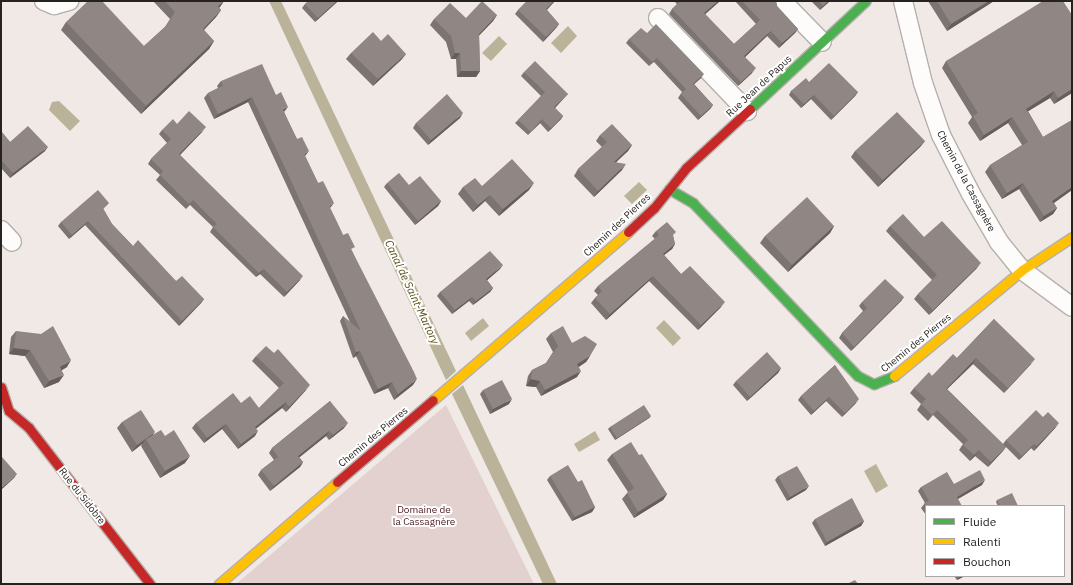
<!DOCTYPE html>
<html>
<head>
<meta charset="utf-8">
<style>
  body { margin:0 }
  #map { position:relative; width:1073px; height:585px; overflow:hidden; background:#f0e9e5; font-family:"IBM Plex Sans",sans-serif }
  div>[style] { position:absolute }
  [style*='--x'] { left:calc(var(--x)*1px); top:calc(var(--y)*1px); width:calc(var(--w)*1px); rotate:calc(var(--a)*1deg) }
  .green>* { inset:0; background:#e3d1d0 }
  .water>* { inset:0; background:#bab39a }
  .roads { filter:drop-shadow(1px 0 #b5b0ad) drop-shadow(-1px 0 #b5b0ad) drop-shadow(0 1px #b5b0ad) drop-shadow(0 -1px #b5b0ad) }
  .street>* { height:18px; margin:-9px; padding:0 9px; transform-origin:9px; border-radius:9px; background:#fdfcfb }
  .fast>* { height:9px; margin:-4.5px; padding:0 4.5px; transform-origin:4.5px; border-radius:4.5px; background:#4caf50 }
  .slow>* { height:9px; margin:-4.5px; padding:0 4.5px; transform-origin:4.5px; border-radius:4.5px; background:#ffc107 }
  .jam>* { height:9px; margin:-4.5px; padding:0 4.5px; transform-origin:4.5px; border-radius:4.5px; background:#c62828 }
  .wall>* { inset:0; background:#7c7472 }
  .shaded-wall>* { inset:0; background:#655e5c }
  .building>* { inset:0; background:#908784 }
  span { translate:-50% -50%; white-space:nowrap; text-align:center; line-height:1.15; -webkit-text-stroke:4px #fff; paint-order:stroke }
  .street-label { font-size:10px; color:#26221f }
  .park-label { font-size:10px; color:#4a171f }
  .water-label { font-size:11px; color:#574b0f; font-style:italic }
  .frame { position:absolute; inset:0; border:2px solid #26221f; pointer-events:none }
  .legend { position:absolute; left:925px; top:505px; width:140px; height:72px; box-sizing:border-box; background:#fff; border:1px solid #a8a7a5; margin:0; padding:5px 7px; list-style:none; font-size:12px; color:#26221f }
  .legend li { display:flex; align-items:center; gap:8px; height:20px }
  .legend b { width:20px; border:1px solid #a8a7a5 }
</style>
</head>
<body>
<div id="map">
  <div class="green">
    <i style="clip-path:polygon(446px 405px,534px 584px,236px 584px)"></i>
  </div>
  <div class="water">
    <i style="clip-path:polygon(269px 1px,281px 1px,456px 371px,446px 380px)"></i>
    <i style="clip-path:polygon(568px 26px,577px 36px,561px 53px,551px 43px)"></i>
    <i style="clip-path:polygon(499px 36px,507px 44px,491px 61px,482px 53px)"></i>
    <i style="clip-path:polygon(59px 101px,80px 121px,70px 131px,49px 110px,52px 102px)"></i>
    <i style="clip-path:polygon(639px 182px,647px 190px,632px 204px,624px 196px)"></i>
    <i style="clip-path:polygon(483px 318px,489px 326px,471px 341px,465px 333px)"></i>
    <i style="clip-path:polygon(664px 320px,681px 338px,673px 346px,656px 328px)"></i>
    <i style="clip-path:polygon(463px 385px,557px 584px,543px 584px,452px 394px)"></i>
    <i style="clip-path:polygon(595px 431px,600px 440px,579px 452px,574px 444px)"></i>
    <i style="clip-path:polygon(876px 464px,888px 486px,876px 493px,864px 471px)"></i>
  </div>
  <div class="roads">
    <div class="street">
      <i style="--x:44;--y:1;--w:11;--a:22"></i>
      <i style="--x:54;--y:5;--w:16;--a:-15"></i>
      <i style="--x:782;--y:1;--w:57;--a:45.7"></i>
      <i style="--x:903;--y:1;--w:84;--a:76.3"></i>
      <i style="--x:923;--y:83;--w:55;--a:70.9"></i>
      <i style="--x:941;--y:135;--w:66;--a:63"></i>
      <i style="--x:971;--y:194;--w:56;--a:59.7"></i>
      <i style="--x:999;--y:242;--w:36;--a:51"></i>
      <i style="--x:1022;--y:270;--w:62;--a:36.5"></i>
      <i style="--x:658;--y:18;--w:129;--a:46.3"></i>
      <i style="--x:1;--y:230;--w:16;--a:47"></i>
    </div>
    <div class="fast">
      <i style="--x:750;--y:109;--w:158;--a:-43"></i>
      <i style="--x:669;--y:189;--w:28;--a:30"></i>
      <i style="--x:693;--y:203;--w:239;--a:46.4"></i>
      <i style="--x:858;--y:376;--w:18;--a:27"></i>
      <i style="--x:874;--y:384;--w:22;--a:-22"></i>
    </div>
    <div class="slow">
      <i style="--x:894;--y:376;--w:166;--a:-39.6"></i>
      <i style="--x:1022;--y:270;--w:60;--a:-33.4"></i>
      <i style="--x:433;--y:400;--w:257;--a:-40.7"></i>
      <i style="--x:219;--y:584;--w:156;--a:-40.8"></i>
    </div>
    <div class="jam">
      <i style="--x:628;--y:232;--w:35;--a:-43"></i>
      <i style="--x:654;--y:208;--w:51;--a:-51.3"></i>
      <i style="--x:686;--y:168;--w:87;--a:-42.7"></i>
      <i style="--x:1;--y:387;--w:25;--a:72"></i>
      <i style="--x:9;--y:411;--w:26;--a:40"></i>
      <i style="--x:29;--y:428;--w:197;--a:52.2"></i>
      <i style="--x:337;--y:482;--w:126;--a:-40.5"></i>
    </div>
  </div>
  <div class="wall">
    <i style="clip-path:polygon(153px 1px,224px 1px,219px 8px,221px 10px,216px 17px,204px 30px,214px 41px,209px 49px,141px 114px,61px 30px,66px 22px,144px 46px,165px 27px,170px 19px)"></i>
    <i style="clip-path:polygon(307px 1px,338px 1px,336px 3px,315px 22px,302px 8px,305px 4px,308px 2px)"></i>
    <i style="clip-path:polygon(527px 1px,555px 1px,547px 10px,559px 24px,556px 28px,543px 42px,515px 14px,518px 10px)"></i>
    <i style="clip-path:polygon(674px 1px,720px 1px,705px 14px,734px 44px,756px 24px,735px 1px,776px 1px,777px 6px,798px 29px,795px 33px,779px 48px,767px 36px,745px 57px,752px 73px,738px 86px,669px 14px,672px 9px,677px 4px)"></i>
    <i style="clip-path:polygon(811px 1px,830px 1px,820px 10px)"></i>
    <i style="clip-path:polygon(928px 1px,994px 1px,947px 31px)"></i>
    <i style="clip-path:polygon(497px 15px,493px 21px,479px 35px,480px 71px,476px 77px,457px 77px,456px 59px,451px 59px,446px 42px,430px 25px,434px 19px,466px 18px)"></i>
    <i style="clip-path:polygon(1072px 15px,1072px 93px,1054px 104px,1050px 98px,1028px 111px,1043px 137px,1072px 120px,1072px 190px,1054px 203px,1057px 208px,1053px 214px,1040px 222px,1019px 189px,1002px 199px,985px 172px,990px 165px,1022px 145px,1008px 123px,980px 141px,968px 123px,972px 117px,942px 68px,946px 61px)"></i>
    <i style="clip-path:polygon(647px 33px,701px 78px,694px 84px,713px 105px,710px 109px,698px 120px,678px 98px,682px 92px,654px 62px,649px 66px,626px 43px,629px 39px)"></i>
    <i style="clip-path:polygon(351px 53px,406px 54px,401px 60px,373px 86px,346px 59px)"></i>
    <i style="clip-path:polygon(524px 72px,568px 94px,565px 97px,555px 108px,563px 116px,561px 119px,548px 132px,540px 123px,528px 135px,515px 123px,518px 120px,541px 96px,521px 76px)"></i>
    <i style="clip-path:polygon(221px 81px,284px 112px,343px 235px,352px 251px,413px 385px,394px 400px,388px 388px,374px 394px,356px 356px,353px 358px,340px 321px,343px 316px,350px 322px,248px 102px,214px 119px,204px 98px,208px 93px,218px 88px,217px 86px)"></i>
    <i style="clip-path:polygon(809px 82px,858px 92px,855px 96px,831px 120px,811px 99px,801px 108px,789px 95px,791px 91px)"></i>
    <i style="clip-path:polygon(460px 118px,428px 145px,413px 128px,416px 123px)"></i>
    <i style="clip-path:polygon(177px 124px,202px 132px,180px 155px,300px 280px,284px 297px,260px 274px,256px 277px,210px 232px,213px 227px,190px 205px,186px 209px,156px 180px,160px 175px,148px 164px,151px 159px,167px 143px,159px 134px,162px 130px)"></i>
    <i style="clip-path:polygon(1px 131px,10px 142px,45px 151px,10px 178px,1px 168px)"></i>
    <i style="clip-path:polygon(600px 135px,632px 145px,628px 151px,616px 162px,622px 170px,594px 197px,574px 176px,578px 169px,602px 147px,596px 141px)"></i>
    <i style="clip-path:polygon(925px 141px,920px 147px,878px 187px,851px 157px,855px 151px)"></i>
    <i style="clip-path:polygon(387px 183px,409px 185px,441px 201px,438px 206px,415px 225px,384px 187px)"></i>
    <i style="clip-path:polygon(482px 186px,529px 190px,499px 216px,485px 201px,473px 212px,458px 194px,463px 187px)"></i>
    <i style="clip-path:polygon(109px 203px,103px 209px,112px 224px,133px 246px,176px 281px,204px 299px,201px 303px,179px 326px,85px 225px,69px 239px,58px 226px,61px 222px)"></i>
    <i style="clip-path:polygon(834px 226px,830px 233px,788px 272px,760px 243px,765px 236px)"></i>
    <i style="clip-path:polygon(890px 226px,924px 237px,977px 268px,929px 315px,914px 299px,918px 294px,932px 280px,886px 231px)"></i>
    <i style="clip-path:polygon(656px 231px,673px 236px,675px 244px,672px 249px,664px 255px,681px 274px,721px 307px,698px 330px,649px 281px,606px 320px,591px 303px,595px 298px,598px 295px,594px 291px,598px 286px,655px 239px,652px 236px)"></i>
    <i style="clip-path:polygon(500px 269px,487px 280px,493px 288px,490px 292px,473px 305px,469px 301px,452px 314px,437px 296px,440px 292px)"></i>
    <i style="clip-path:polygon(904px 297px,901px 301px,851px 351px,839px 338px,842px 333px,863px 311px,859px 306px,862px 302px)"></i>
    <i style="clip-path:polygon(994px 319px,1031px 364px,1004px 393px,973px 364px,947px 389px,1003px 444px,1006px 440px,1043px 417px,1056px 427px,1034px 451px,1031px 448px,1019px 460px,1006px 447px,1002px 452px,988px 467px,975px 456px,970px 461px,959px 450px,963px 444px,933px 415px,928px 421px,917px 410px,921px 404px,910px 393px,914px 388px,932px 376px,957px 358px)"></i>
    <i style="clip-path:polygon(16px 331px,67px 367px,62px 370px,59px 382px,44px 388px,25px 356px,9px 354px,11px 337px)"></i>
    <i style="clip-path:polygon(551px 333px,572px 343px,590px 356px,586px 362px,579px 367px,577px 377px,541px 396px,536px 387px,526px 386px,528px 376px,532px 370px,546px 363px,553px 352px,546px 339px)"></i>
    <i style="clip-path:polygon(256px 356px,306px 390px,286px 412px,282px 408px,256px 428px,255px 436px,238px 449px,222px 429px,204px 443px,192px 428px,196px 423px,241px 403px,259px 408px,279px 388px,252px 361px)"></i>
    <i style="clip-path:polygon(835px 365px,856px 403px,842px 417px,826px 401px,811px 415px,798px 400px,801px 396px)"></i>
    <i style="clip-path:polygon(781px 368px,778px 373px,747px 401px,733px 385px,736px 381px)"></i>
    <i style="clip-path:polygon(483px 390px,509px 404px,490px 414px,480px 394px)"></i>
    <i style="clip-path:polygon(330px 401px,344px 428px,329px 440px,326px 436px,299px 457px,303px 462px,300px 467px,270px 491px,258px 475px,261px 470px,274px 460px,269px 453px,272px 448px)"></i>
    <i style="clip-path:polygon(651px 416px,649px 418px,615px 440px,608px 429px,610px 427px)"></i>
    <i style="clip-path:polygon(122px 422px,153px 435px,165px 436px,185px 463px,160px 478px,141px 446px,142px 444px,132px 452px,117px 428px)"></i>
    <i style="clip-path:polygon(612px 454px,639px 455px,667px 494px,663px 500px,634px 518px,622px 499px,628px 492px,607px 460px)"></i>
    <i style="clip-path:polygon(550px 476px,578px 482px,595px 507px,592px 512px,572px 521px,547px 480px)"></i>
    <i style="clip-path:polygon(778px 476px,806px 490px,787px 501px,775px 480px)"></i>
    <i style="clip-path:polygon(954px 484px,982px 485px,958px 499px,926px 506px,926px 515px,921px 508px,925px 503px,918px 491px,921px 487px)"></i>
    <i style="clip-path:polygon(997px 500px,1018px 506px,998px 506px,996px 502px)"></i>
    <i style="clip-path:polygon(815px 519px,864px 521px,861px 526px,825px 546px,812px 523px)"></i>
    <i style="clip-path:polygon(954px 576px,965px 576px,957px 580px)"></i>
  </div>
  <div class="shaded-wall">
    <i style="clip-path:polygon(224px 1px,220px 7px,213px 14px,218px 6px)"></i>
    <i style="clip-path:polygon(337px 1px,338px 1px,336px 3px,315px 22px,318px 18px)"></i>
    <i style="clip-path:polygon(554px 1px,555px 1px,543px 13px,546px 9px)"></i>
    <i style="clip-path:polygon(718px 1px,720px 1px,701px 18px,704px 13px)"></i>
    <i style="clip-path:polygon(828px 1px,830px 1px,820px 10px,823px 6px)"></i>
    <i style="clip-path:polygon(989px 1px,994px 1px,947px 31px,951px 24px)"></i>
    <i style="clip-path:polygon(221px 10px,216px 17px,197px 37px,203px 29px)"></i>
    <i style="clip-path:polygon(497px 15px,493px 21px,475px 40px,479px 34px)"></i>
    <i style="clip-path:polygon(559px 24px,556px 28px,543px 42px,546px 37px)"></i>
    <i style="clip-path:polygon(798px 29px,795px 33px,779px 48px,782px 43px)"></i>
    <i style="clip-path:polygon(771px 31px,767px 36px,741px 61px,744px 56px)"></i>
    <i style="clip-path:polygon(214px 41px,209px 49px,141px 114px,146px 106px)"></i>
    <i style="clip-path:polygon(455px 53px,460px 53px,456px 59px,451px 59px)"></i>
    <i style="clip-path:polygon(406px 54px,401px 60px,373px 86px,378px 79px)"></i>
    <i style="clip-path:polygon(756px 68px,752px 73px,738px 86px,741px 82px)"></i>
    <i style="clip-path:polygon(461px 71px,480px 71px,476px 77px,457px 77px)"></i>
    <i style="clip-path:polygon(704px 74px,701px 78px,690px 88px,693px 84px)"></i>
    <i style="clip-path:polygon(1072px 89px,1072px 93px,1054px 104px,1058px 98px)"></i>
    <i style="clip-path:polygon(1054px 91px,1050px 98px,1022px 115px,1026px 109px)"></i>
    <i style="clip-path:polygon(858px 92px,855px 96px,831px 120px,834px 116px)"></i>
    <i style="clip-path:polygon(568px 94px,565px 97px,552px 111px,554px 107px)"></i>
    <i style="clip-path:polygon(814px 95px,811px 99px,801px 108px,804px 104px)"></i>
    <i style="clip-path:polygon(252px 97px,248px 102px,214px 119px,218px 114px)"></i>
    <i style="clip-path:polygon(713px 105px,710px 109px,698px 120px,701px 116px)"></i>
    <i style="clip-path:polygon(288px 107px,284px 112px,279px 115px,283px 109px)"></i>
    <i style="clip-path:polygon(463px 113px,460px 118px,428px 145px,431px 140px)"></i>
    <i style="clip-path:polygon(563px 116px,561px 119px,548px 132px,551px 128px)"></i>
    <i style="clip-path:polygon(1012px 117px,1008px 123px,980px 141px,984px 135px)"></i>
    <i style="clip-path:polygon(542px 119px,540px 123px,528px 135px,531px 132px)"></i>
    <i style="clip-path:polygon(206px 127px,202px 132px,176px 159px,179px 154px)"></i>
    <i style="clip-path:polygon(925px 141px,920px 147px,878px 187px,883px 180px)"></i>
    <i style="clip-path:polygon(632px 145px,628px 151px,610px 168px,614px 162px)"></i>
    <i style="clip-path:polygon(48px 147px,45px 151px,10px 178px,13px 173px)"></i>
    <i style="clip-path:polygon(309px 151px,305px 156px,304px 154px)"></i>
    <i style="clip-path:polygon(626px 164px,622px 170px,594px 197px,598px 191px)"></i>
    <i style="clip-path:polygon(534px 183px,529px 190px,499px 216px,503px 209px)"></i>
    <i style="clip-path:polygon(1023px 183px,1019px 189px,1002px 199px,1007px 193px)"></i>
    <i style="clip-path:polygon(1072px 187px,1072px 190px,1048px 207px,1052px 201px)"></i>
    <i style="clip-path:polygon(490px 195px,485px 201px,473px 212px,478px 205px)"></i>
    <i style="clip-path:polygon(441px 201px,438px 206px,415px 225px,418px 221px)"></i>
    <i style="clip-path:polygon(334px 203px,330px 208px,329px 206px)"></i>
    <i style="clip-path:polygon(1057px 208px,1053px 214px,1040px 222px,1044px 216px)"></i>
    <i style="clip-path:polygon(88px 221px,85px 225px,69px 239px,72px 235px)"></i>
    <i style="clip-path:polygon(834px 226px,830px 233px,788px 272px,792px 265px)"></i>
    <i style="clip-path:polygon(675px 244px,672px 249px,659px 259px,663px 254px)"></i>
    <i style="clip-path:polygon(981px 263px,977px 268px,929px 315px,933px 310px)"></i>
    <i style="clip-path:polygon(503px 265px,500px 269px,484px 283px,486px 279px)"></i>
    <i style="clip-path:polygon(264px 269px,260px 274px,256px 277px,259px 273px)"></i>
    <i style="clip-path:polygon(303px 276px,300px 280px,284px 297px,287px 292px)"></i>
    <i style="clip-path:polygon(653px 276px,649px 281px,606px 320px,610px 314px)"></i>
    <i style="clip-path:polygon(493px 288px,490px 292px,473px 305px,476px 301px)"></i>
    <i style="clip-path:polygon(472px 297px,469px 301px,452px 314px,455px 310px)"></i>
    <i style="clip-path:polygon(904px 297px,901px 301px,851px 351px,854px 347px)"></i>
    <i style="clip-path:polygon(204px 299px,201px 303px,179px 326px,182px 321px)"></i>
    <i style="clip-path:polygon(725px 302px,721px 307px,698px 330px,701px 325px)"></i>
    <i style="clip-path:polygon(14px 348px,30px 350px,25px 356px,9px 354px)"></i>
    <i style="clip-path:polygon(360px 351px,356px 356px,353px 358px,356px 352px)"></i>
    <i style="clip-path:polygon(590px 356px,586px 362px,573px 370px,577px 364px)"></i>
    <i style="clip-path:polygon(976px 358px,973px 364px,942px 394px,946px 389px)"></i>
    <i style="clip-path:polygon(1035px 359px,1031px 364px,1004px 393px,1008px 388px)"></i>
    <i style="clip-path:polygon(71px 360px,67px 367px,55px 374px,60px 367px)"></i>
    <i style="clip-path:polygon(781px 368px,778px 373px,747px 401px,750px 397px)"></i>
    <i style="clip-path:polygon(581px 371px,577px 377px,541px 396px,545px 390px)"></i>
    <i style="clip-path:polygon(64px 375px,59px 382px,44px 388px,49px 381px)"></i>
    <i style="clip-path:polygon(417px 379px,413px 385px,394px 400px,398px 394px)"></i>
    <i style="clip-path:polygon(531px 379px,540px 381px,536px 387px,526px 386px)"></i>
    <i style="clip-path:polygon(392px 382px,388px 388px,374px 394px,378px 389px)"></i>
    <i style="clip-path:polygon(310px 385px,306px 390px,286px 412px,289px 407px)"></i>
    <i style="clip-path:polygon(829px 397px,826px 401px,811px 415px,814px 411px)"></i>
    <i style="clip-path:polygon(512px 399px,509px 404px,490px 414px,493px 409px)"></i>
    <i style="clip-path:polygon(859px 399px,856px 403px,842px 417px,845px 413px)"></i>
    <i style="clip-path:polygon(286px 402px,282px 408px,252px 432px,255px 427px)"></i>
    <i style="clip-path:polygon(651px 416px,649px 418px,615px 440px,617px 438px)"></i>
    <i style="clip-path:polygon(348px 423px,344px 428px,329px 440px,333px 435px)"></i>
    <i style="clip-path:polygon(1059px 423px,1056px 427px,1034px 451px,1037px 446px)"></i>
    <i style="clip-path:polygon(226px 424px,222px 429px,204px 443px,207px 438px)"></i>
    <i style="clip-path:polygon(258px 431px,255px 436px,238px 449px,241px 444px)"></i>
    <i style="clip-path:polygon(329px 431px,326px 436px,295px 461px,298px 456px)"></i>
    <i style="clip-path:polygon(155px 432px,150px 439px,146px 439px,142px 444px,132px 452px,137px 445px)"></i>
    <i style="clip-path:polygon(1034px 444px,1031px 448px,1019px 460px,1022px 456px)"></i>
    <i style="clip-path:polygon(1006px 447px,1002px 452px,988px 467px,991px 462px)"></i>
    <i style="clip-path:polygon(979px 450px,975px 456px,970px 461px,974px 455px)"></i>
    <i style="clip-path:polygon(190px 456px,185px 463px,160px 478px,165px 471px)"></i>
    <i style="clip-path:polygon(303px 462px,300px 467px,270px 491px,274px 486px)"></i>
    <i style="clip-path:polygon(17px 474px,14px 478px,1px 490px,1px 488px)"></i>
    <i style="clip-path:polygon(985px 480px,982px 485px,954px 501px,957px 497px)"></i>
    <i style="clip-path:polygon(809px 486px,806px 490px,787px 501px,790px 497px)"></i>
    <i style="clip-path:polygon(667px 494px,663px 500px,634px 518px,638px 512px)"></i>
    <i style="clip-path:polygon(595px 507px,592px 512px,572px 521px,575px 517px)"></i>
    <i style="clip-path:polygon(864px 521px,861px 526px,825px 546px,827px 542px)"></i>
    <i style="clip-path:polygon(960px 576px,965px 576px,957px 580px)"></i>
  </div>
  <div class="building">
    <i style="clip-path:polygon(88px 1px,102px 1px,144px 46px,167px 25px,175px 12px,165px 1px,224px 1px,218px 6px,221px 10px,203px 29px,214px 41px,146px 106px,66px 22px)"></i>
    <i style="clip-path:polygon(308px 1px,337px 1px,318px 18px,305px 4px)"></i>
    <i style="clip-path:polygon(482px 1px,497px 15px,479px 34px,480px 71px,461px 71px,460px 53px,455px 53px,451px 36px,434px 19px,450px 3px,466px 18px)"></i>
    <i style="clip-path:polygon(527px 1px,554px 1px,546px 9px,559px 24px,546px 37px,518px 10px)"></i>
    <i style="clip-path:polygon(681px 1px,718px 1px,704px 13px,734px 44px,760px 20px,742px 1px,776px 1px,777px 6px,798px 29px,782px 43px,771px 31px,765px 36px,744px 56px,756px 68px,741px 82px,672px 9px)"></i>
    <i style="clip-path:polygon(819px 1px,828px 1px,823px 6px)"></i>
    <i style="clip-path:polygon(937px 1px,989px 1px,951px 24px)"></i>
    <i style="clip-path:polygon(1043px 1px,1063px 1px,1072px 15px,1072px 89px,1058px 98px,1054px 91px,1026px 109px,1043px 137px,1072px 120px,1072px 187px,1052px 201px,1057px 208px,1044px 216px,1023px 183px,1007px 193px,990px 165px,1028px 142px,1012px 117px,984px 135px,973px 116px,978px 113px,946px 61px)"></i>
    <i style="clip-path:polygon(656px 24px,704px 74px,693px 84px,713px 105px,701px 116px,681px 94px,686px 89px,657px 58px,652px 62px,629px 39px,641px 28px,647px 33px)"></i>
    <i style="clip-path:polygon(373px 32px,381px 41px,388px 34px,406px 54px,378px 79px,351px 53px)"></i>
    <i style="clip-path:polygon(535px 61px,568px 94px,554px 107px,563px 116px,551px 128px,542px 119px,531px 132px,518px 120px,545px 92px,524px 72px)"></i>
    <i style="clip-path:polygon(829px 63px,858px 92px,834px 116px,814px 95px,804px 104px,791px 91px,806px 78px,809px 82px)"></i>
    <i style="clip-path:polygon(262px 64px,276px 95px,281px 92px,288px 107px,283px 109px,289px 124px,297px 139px,302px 137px,309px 151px,304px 154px,318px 183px,323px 181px,334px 203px,329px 206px,336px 220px,343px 235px,348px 233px,355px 247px,351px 249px,414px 372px,417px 379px,398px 394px,392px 382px,378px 389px,360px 351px,356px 352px,343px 316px,361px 331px,252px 97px,218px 114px,208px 93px,223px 86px,221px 81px)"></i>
    <i style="clip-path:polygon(447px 94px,463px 113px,431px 140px,416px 123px)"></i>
    <i style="clip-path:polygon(189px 111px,206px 127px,179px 154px,303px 276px,287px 292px,264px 269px,259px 273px,213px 227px,217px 224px,193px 200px,189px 204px,160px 175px,163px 171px,151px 159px,171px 139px,162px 130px,173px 119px,177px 124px)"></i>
    <i style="clip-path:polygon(897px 112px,925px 141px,883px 180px,855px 151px)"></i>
    <i style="clip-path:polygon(612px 124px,632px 145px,614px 162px,626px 164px,598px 191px,578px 169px,607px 142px,600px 135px)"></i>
    <i style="clip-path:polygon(28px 126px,48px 147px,13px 173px,1px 160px,1px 131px,10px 142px)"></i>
    <i style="clip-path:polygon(512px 159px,534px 183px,503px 209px,490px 195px,478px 205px,463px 187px,475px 178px,482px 186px)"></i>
    <i style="clip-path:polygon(399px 173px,409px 185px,420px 176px,441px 201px,418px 221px,387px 183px)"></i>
    <i style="clip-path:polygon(98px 190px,109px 203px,103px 208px,112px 224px,133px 246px,138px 240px,176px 281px,182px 276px,204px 299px,182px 321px,88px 221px,72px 235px,61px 222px)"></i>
    <i style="clip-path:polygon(807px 197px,834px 226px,792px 265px,765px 236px)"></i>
    <i style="clip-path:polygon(903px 214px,924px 237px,942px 221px,981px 263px,933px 310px,918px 294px,937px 275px,890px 226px)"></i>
    <i style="clip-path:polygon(667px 222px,676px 232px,673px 235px,675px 244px,663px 254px,681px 274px,690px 266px,725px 302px,701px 325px,653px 276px,610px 314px,595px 298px,602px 291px,598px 286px,659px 235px,656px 231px)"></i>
    <i style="clip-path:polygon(490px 251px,503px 265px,486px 279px,493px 288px,476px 301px,472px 297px,455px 310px,440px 292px)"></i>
    <i style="clip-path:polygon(885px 279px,904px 297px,854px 347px,842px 333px,867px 308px,862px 302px)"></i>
    <i style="clip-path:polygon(994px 319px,1035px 359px,1008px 388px,976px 358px,946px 389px,1006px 447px,991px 462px,979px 450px,974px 455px,963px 445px,968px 440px,937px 410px,932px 415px,921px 404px,926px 399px,914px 388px,929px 372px,932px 376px,953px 354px,957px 358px)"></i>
    <i style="clip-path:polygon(53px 326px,71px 360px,60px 367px,64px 375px,49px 381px,30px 350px,14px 348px,16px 331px,41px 334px)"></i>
    <i style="clip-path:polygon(563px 326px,572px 343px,585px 336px,597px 344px,590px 356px,577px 364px,581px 371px,545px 390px,540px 381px,531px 379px,532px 370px,546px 363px,558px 346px,551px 333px)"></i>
    <i style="clip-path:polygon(266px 346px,274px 353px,278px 349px,310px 385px,289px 407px,286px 402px,255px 427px,258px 431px,241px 444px,226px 424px,207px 438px,196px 423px,233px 393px,241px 403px,250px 396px,259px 408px,284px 383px,256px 356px)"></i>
    <i style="clip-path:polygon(767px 352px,781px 368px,750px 397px,736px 381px)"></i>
    <i style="clip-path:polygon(835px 365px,859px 399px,845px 413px,829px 397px,814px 411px,801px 396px)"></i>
    <i style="clip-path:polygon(502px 380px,512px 399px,493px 409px,483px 390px)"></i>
    <i style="clip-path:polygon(330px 401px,348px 423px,333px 435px,329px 431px,298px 456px,303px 462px,274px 486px,261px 470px,278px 457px,272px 448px)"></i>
    <i style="clip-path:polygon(644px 405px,651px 416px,617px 438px,610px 427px)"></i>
    <i style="clip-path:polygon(141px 410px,155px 432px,137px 445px,122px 422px)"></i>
    <i style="clip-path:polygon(1036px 410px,1043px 417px,1048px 412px,1059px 423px,1037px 446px,1034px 444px,1022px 456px,1006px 440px)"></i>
    <i style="clip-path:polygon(161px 430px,165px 436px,174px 430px,190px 456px,165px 471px,146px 439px)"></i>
    <i style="clip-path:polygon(631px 442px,639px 455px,642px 454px,667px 494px,638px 512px,627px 493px,634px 488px,612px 454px)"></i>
    <i style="clip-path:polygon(2px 457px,17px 474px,1px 488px,1px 458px)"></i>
    <i style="clip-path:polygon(568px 465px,578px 482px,582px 480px,595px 507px,575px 517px,550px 476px)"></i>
    <i style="clip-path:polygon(797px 466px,809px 486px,790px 497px,778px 476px)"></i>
    <i style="clip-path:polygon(980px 470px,985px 480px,957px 497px,962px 506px,926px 506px,926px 507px,924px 503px,929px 501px,921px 487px,947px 472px,954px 484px)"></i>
    <i style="clip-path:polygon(1012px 493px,1018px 506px,1000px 506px,997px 500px)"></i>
    <i style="clip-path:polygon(852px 498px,864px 521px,827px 542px,815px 519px)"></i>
    <i style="clip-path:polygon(855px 580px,858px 584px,847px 584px)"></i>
  </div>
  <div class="street-label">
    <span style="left:759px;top:86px;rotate:-43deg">Rue Jean de Papus</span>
    <span style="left:966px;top:181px;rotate:62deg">Chemin de la Cassagnère</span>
    <span style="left:617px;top:225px;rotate:-43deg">Chemin des Pierres</span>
    <span style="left:916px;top:343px;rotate:-39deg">Chemin des Pierres</span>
    <span style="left:373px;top:437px;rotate:-40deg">Chemin des Pierres</span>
    <span style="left:82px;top:496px;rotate:52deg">Rue du Sidobre</span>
  </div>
  <div class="park-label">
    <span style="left:424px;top:515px">Domaine de<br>la Cassagnère</span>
  </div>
  <div class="water-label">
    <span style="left:412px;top:292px;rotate:65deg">Canal de Saint-Martory</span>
  </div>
  <div class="frame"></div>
  <ul class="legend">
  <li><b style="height:5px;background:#4caf50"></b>Fluide</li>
  <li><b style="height:5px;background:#ffc107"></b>Ralenti</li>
  <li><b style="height:5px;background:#c62828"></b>Bouchon</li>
  </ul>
</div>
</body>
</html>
